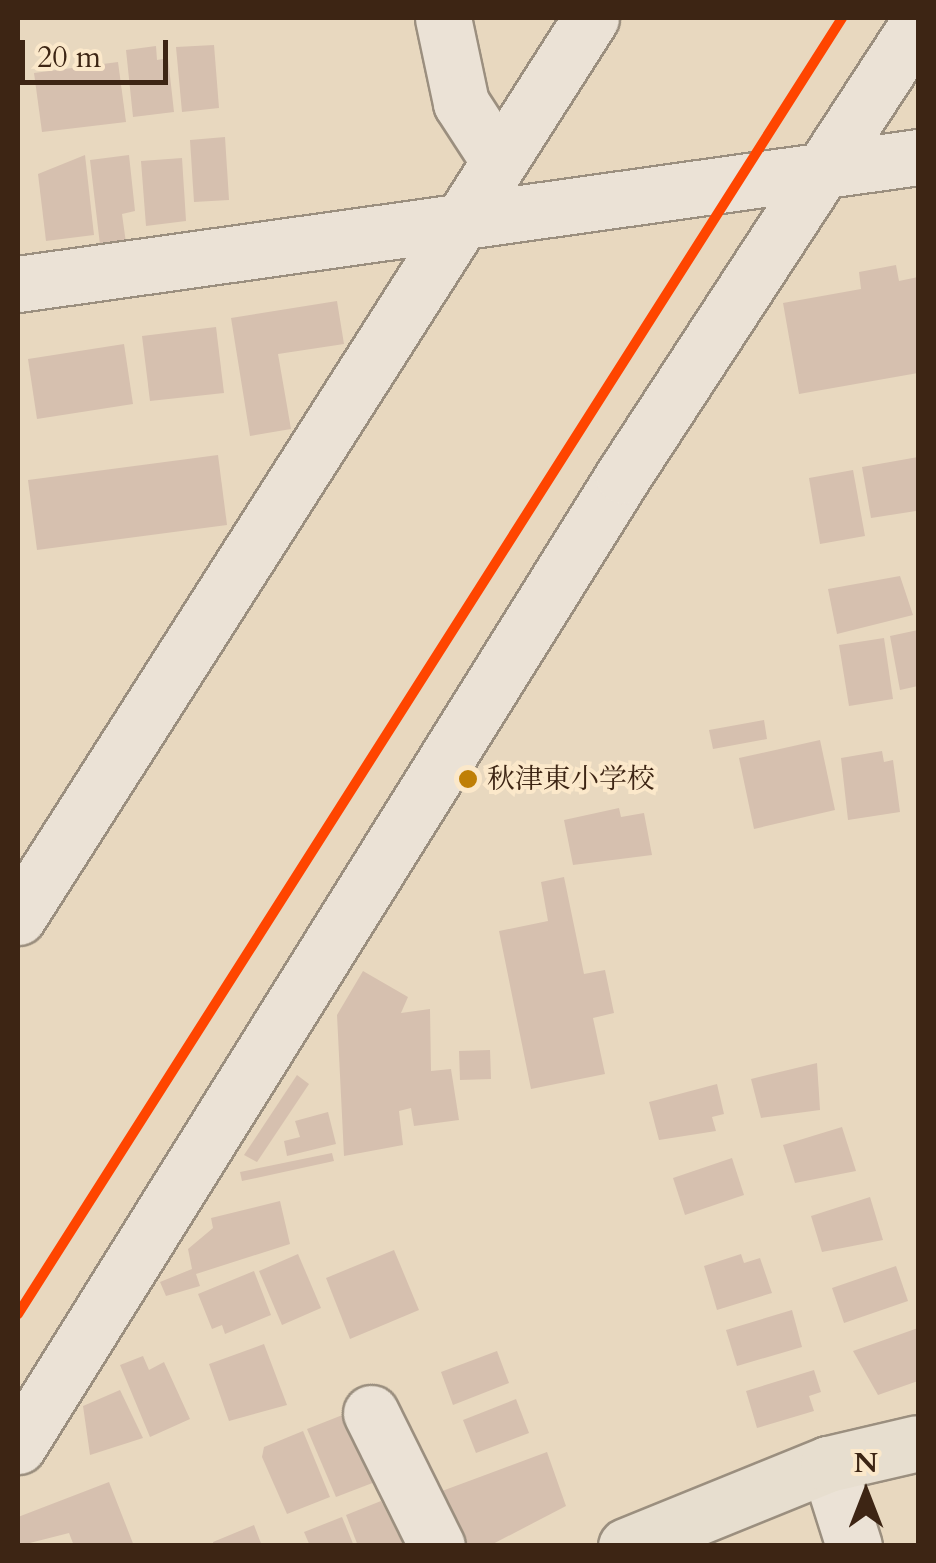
<!DOCTYPE html>
<html>
<head>
<meta charset="utf-8">
<style>
  body { margin:0 }
  #map { position:relative; width:936px; height:1563px; overflow:hidden; background:#e8d8bf; font-family:Cardo,"Noto Serif JP",serif }
  div>[style] { position:absolute }
  [style*='--x'] { left:calc(var(--x)*1px); top:calc(var(--y)*1px); width:calc(var(--w)*1px); rotate:calc(var(--a)*1deg) }
  .building>* { inset:0; background:#d6c0af }
  .roads { filter:drop-shadow(2px 0 #9b8f7f) drop-shadow(-2px 0 #9b8f7f) drop-shadow(0 2px #9b8f7f) drop-shadow(0 -2px #9b8f7f) }
  .minor>* { height:55px; margin:-27.5px; padding:0 27.5px; transform-origin:27.5px; border-radius:27.5px; background:#ebe2d6 }
  .major>* { height:55px; margin:-27.5px; padding:0 27.5px; transform-origin:27.5px; border-radius:27.5px; background:#e7decf }
  .rail-1>* { height:10px; margin:-5px; padding:0 5px; transform-origin:5px; border-radius:5px; background:#ff4500 }
  .dots>* { width:28px; height:28px; translate:-50% -50%; box-sizing:border-box; border:5px solid #fbe8ca; border-radius:50% }
  span { translate:-50% -50%; white-space:nowrap; text-align:center; line-height:1.15; -webkit-text-stroke:8px #fbe8ca; paint-order:stroke }
  .bus-label { font-size:28px; color:#3d2514 }
  .left { translate:0 -50%; text-align:left }
  .frame { position:absolute; inset:0; border:20px solid #3d2514; pointer-events:none }
  .north { position:absolute; left:816px; top:1443px; width:100px; height:100px; -webkit-text-stroke:8px #fbe8ca; paint-order:stroke; rotate:0deg; font-size:28px; font-weight:700; line-height:40px; text-align:center; color:#3d2514 }
  .north::after { content:''; display:block; margin:auto; width:35px; height:45px; background:#3d2514; clip-path:polygon(50% 0,100% 100%,50% 72%,0 100%) }
  .scale { position:absolute; left:20px; top:40px; width:148px; height:45px; box-sizing:border-box; border:5px solid #3d2514; border-top:0; padding-left:12px; font-size:30px; line-height:35px; white-space:nowrap; color:#3d2514; -webkit-text-stroke:8px #fbe8ca; paint-order:stroke }
</style>
</head>
<body>
<div id="map">
  <div class="building">
    <i style="clip-path:polygon(214px 45px,219px 108px,182px 112px,176px 47px)"></i>
    <i style="clip-path:polygon(156px 46px,157px 60px,168px 58px,174px 112px,133px 117px,126px 50px)"></i>
    <i style="clip-path:polygon(118px 62px,126px 122px,42px 132px,34px 73px)"></i>
    <i style="clip-path:polygon(225px 137px,229px 200px,194px 202px,190px 140px)"></i>
    <i style="clip-path:polygon(85px 155px,94px 235px,46px 241px,38px 174px)"></i>
    <i style="clip-path:polygon(129px 155px,135px 211px,122px 214px,126px 243px,100px 245px,90px 160px)"></i>
    <i style="clip-path:polygon(182px 158px,186px 221px,146px 226px,141px 161px)"></i>
    <i style="clip-path:polygon(896px 265px,899px 281px,918px 277px,918px 373px,799px 394px,783px 303px,861px 289px,859px 272px)"></i>
    <i style="clip-path:polygon(337px 301px,344px 344px,278px 354px,291px 429px,250px 436px,231px 318px)"></i>
    <i style="clip-path:polygon(216px 327px,224px 393px,150px 401px,142px 336px)"></i>
    <i style="clip-path:polygon(124px 344px,133px 404px,37px 419px,28px 359px)"></i>
    <i style="clip-path:polygon(218px 455px,227px 525px,37px 550px,28px 480px)"></i>
    <i style="clip-path:polygon(918px 457px,916px 511px,871px 518px,862px 467px)"></i>
    <i style="clip-path:polygon(853px 470px,865px 536px,820px 544px,809px 478px)"></i>
    <i style="clip-path:polygon(900px 576px,913px 615px,837px 634px,828px 589px)"></i>
    <i style="clip-path:polygon(918px 630px,918px 686px,900px 690px,890px 636px)"></i>
    <i style="clip-path:polygon(884px 638px,893px 699px,849px 706px,839px 645px)"></i>
    <i style="clip-path:polygon(764px 720px,767px 739px,713px 749px,709px 730px)"></i>
    <i style="clip-path:polygon(820px 740px,835px 810px,754px 829px,739px 758px)"></i>
    <i style="clip-path:polygon(882px 751px,884px 762px,893px 760px,900px 812px,848px 820px,841px 758px)"></i>
    <i style="clip-path:polygon(619px 808px,621px 817px,644px 813px,652px 855px,573px 865px,564px 820px)"></i>
    <i style="clip-path:polygon(564px 877px,584px 974px,605px 970px,614px 1013px,593px 1018px,605px 1074px,531px 1089px,499px 931px,548px 921px,541px 882px)"></i>
    <i style="clip-path:polygon(363px 971px,408px 997px,401px 1013px,430px 1009px,431px 1071px,451px 1069px,459px 1120px,414px 1126px,411px 1108px,399px 1111px,403px 1145px,344px 1156px,337px 1015px)"></i>
    <i style="clip-path:polygon(490px 1050px,491px 1079px,460px 1080px,459px 1051px)"></i>
    <i style="clip-path:polygon(817px 1063px,820px 1110px,761px 1118px,751px 1079px)"></i>
    <i style="clip-path:polygon(297px 1075px,309px 1084px,257px 1162px,244px 1155px)"></i>
    <i style="clip-path:polygon(717px 1084px,724px 1114px,712px 1117px,716px 1131px,659px 1140px,649px 1102px)"></i>
    <i style="clip-path:polygon(328px 1112px,336px 1144px,287px 1156px,284px 1141px,300px 1137px,295px 1121px)"></i>
    <i style="clip-path:polygon(842px 1127px,856px 1171px,795px 1183px,783px 1145px)"></i>
    <i style="clip-path:polygon(332px 1153px,334px 1161px,242px 1181px,240px 1172px)"></i>
    <i style="clip-path:polygon(732px 1158px,744px 1195px,685px 1215px,673px 1178px)"></i>
    <i style="clip-path:polygon(870px 1197px,883px 1240px,822px 1252px,811px 1216px)"></i>
    <i style="clip-path:polygon(280px 1201px,290px 1244px,196px 1274px,200px 1286px,166px 1296px,160px 1282px,192px 1269px,188px 1249px,213px 1228px,211px 1218px)"></i>
    <i style="clip-path:polygon(394px 1250px,419px 1310px,350px 1339px,326px 1278px)"></i>
    <i style="clip-path:polygon(298px 1254px,321px 1308px,282px 1325px,259px 1271px)"></i>
    <i style="clip-path:polygon(741px 1254px,744px 1263px,760px 1258px,772px 1293px,717px 1310px,704px 1266px)"></i>
    <i style="clip-path:polygon(896px 1266px,908px 1301px,844px 1323px,832px 1288px)"></i>
    <i style="clip-path:polygon(254px 1271px,271px 1315px,225px 1334px,222px 1325px,212px 1329px,198px 1294px)"></i>
    <i style="clip-path:polygon(792px 1310px,802px 1347px,737px 1366px,726px 1330px)"></i>
    <i style="clip-path:polygon(918px 1328px,918px 1381px,878px 1395px,853px 1351px)"></i>
    <i style="clip-path:polygon(264px 1344px,287px 1405px,229px 1421px,209px 1364px)"></i>
    <i style="clip-path:polygon(497px 1351px,509px 1383px,453px 1405px,441px 1372px)"></i>
    <i style="clip-path:polygon(143px 1356px,149px 1370px,164px 1362px,190px 1419px,150px 1437px,120px 1365px)"></i>
    <i style="clip-path:polygon(814px 1370px,821px 1392px,809px 1396px,814px 1411px,757px 1428px,746px 1391px)"></i>
    <i style="clip-path:polygon(120px 1390px,143px 1438px,90px 1455px,83px 1406px)"></i>
    <i style="clip-path:polygon(516px 1399px,529px 1433px,476px 1453px,463px 1420px)"></i>
    <i style="clip-path:polygon(345px 1414px,375px 1482px,336px 1497px,307px 1429px)"></i>
    <i style="clip-path:polygon(303px 1431px,330px 1497px,287px 1514px,262px 1457px,264px 1447px)"></i>
    <i style="clip-path:polygon(547px 1452px,566px 1506px,489px 1546px,454px 1546px,434px 1494px)"></i>
    <i style="clip-path:polygon(109px 1482px,134px 1546px,74px 1546px,69px 1533px,18px 1546px,18px 1517px)"></i>
    <i style="clip-path:polygon(381px 1501px,404px 1546px,358px 1546px,346px 1515px)"></i>
    <i style="clip-path:polygon(342px 1517px,354px 1546px,310px 1546px,304px 1532px)"></i>
    <i style="clip-path:polygon(254px 1525px,262px 1546px,214px 1546px,213px 1542px)"></i>
  </div>
  <div class="roads">
    <div class="minor">
      <i style="--x:443;--y:18;--w:87;--a:78"></i>
      <i style="--x:461;--y:103;--w:68;--a:57"></i>
      <i style="--x:18;--y:284;--w:909;--a:-8.03"></i>
      <i style="--x:18;--y:917;--w:1066;--a:-57.49"></i>
      <i style="--x:371;--y:1413;--w:148;--a:63.6"></i>
      <i style="--x:18;--y:1446;--w:1143;--a:-58.05"></i>
      <i style="--x:623;--y:476;--w:540;--a:-56.87"></i>
      <i style="--x:828;--y:1464;--w:86;--a:72.4"></i>
    </div>
    <div class="major">
      <i style="--x:626;--y:1546;--w:218;--a:-22.1"></i>
      <i style="--x:828;--y:1464;--w:92;--a:-13.1"></i>
    </div>
  </div>
  <div class="rail-1">
    <i style="--x:18;--y:1314;--w:1536;--a:-57.55"></i>
  </div>
  <div class="dots">
    <i style="left:468px;top:779px;background:#bf7f06"></i>
  </div>
  <div class="bus-label">
    <span class="left" style="left:487px;top:779px">秋津東小学校</span>
  </div>
  <div class="frame"></div>
  <div class="north">N</div>
  <div class="scale">20 m</div>
</div>
</body>
</html>
